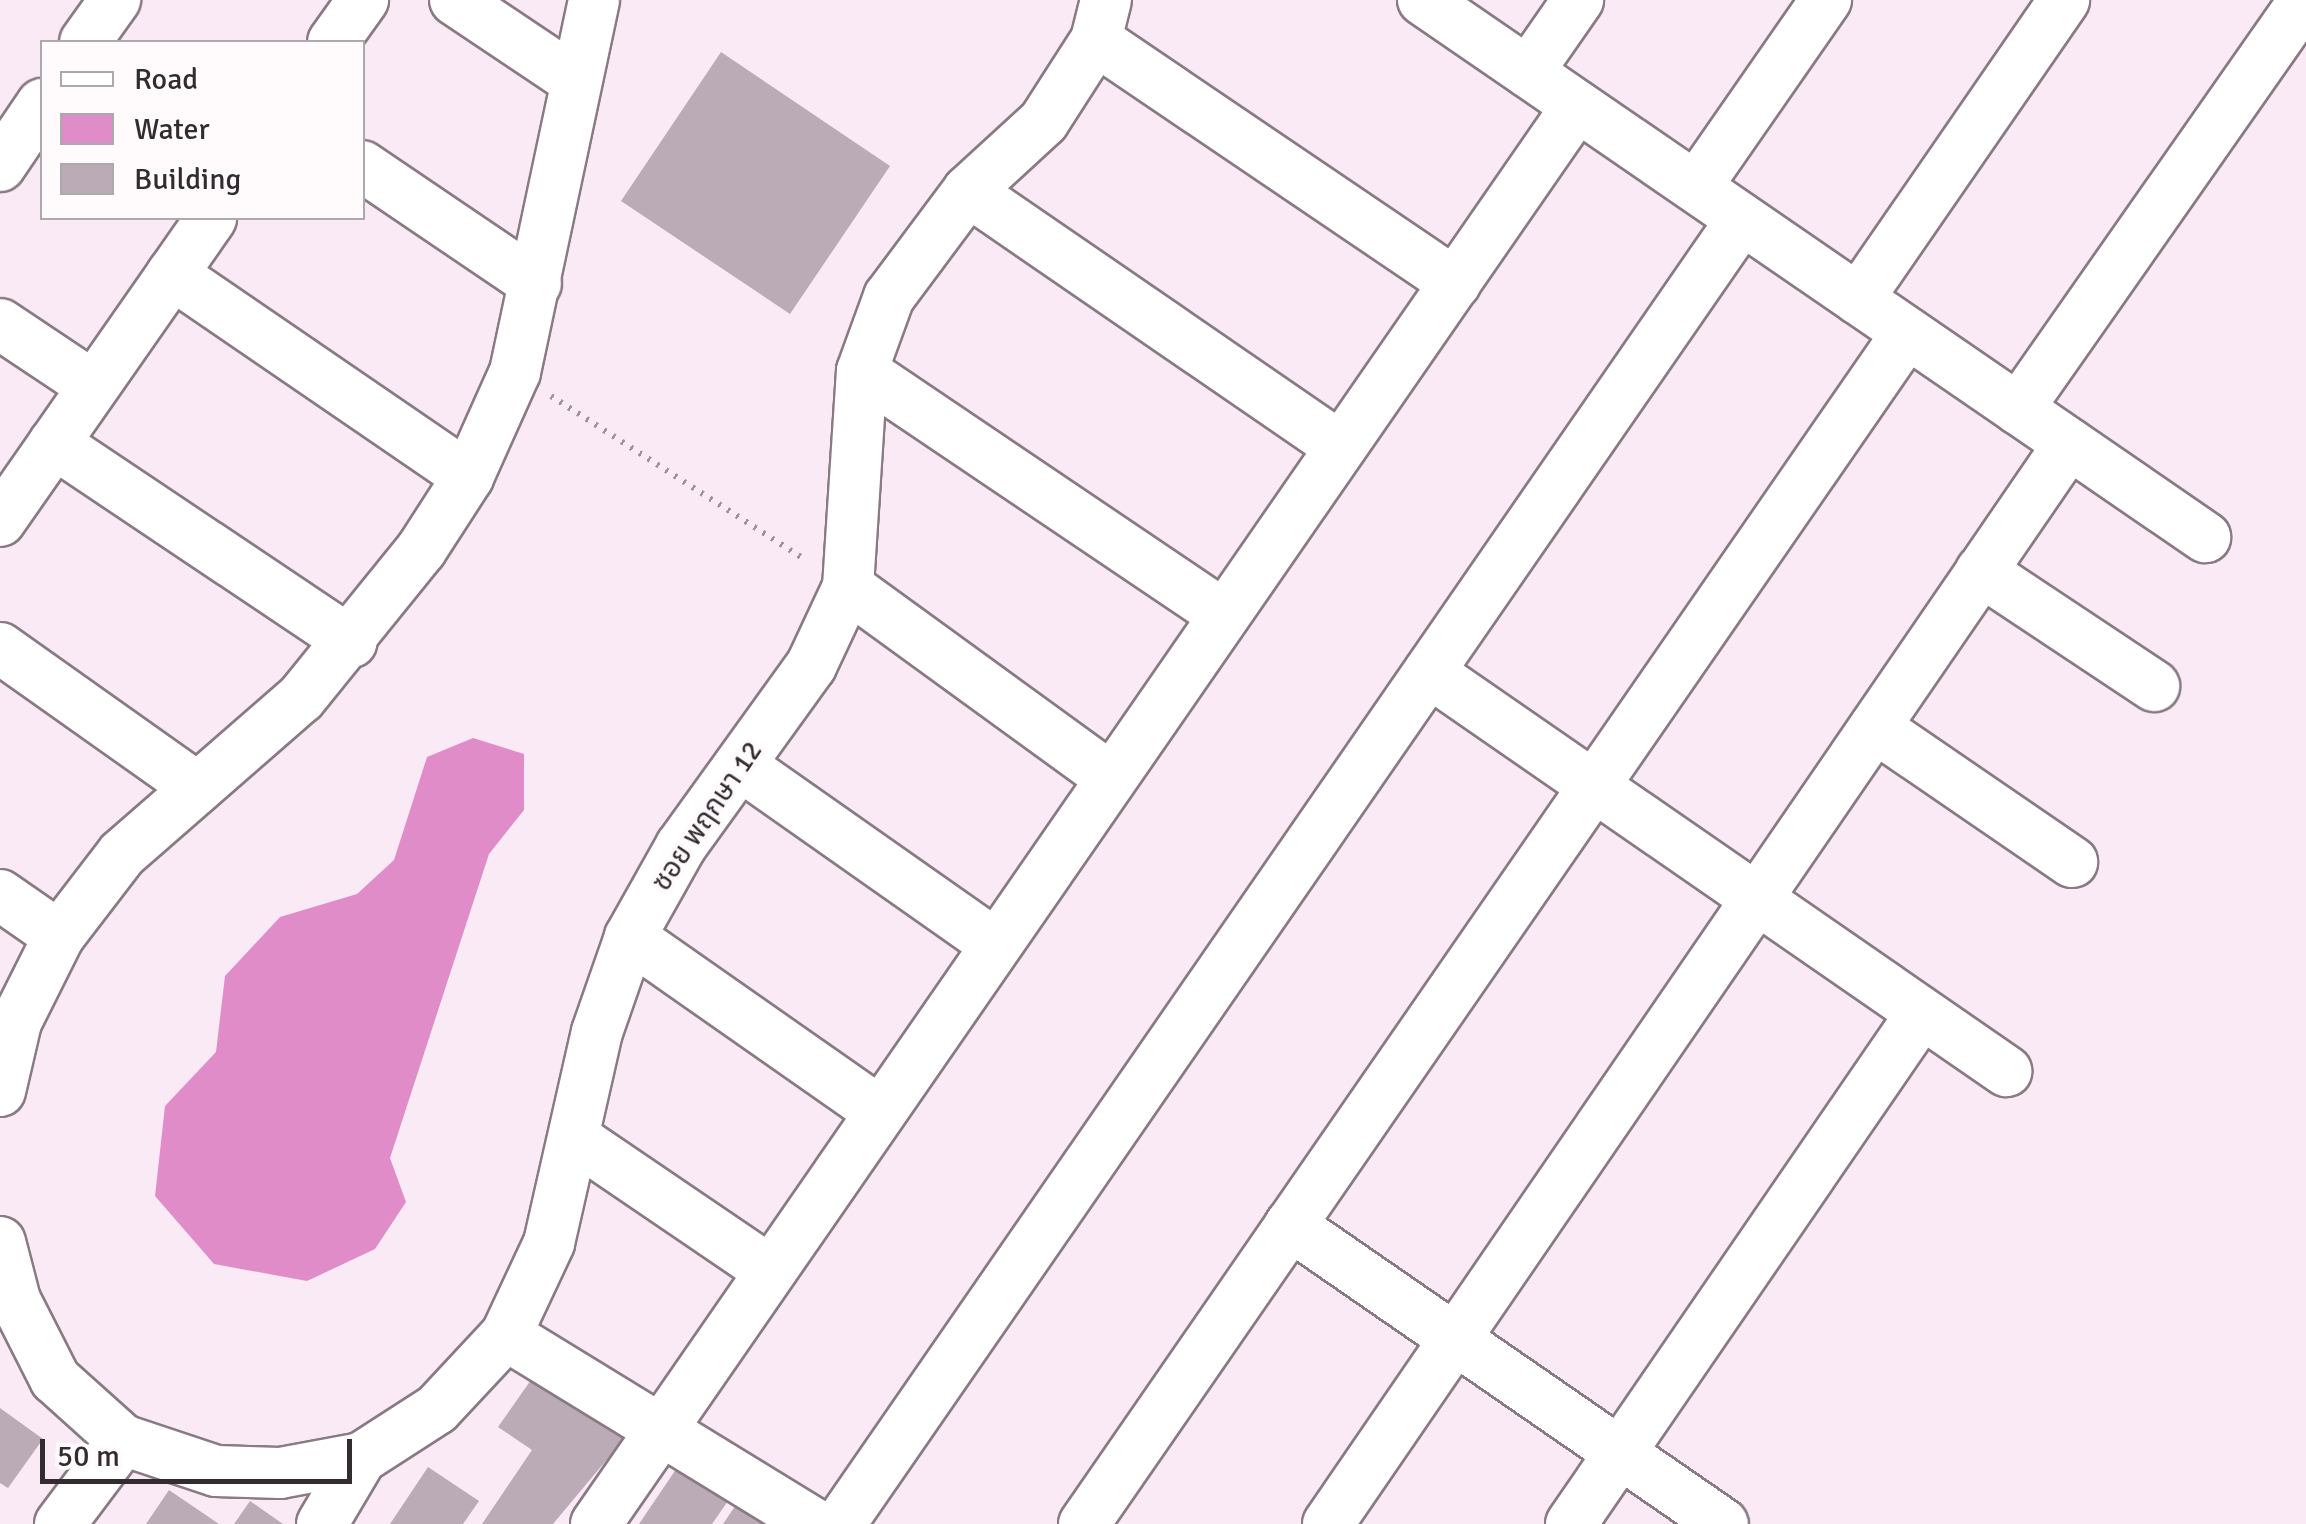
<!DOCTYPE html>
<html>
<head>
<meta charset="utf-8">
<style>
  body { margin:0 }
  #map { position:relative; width:2306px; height:1524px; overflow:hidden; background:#faeaf5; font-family:Signika,"Noto Sans Thai",sans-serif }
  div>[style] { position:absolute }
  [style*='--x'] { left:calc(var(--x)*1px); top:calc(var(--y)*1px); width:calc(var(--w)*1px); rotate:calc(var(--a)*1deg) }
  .water>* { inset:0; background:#e08cc9 }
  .building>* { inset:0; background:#bbabb6 }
  .path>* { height:6px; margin-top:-3px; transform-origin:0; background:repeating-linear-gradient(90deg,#9e939b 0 2.5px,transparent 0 10.5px) }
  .roads { filter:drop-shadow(2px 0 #897a84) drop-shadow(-2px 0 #897a84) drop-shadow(0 2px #897a84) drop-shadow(0 -2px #897a84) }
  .street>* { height:50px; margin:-25px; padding:0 25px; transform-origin:25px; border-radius:25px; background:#fff }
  span { translate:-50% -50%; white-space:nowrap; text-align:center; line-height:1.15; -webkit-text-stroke:8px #fffbfd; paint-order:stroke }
  .street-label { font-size:28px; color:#322c30 }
  .legend { position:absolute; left:40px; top:40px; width:325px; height:180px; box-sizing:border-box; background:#fffbfd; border:2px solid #ada8ab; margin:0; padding:12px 18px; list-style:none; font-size:30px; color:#322c30 }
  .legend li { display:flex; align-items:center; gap:20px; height:50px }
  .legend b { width:50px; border:2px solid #ada8ab }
  .scale { position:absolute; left:40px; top:1439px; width:312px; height:45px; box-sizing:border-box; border:5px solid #322c30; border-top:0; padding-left:12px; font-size:30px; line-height:35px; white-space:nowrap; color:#322c30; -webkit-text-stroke:8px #fffbfd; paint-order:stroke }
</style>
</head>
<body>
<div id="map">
  <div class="water">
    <i style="clip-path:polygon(473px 738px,524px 754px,524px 810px,489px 854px,390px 1158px,406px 1202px,375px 1249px,307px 1281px,214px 1264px,155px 1196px,165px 1106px,216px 1052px,225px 976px,280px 917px,357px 894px,394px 860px,427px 757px)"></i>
  </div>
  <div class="building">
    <i style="clip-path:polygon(721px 52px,890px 166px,790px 314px,621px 201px)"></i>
    <i style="clip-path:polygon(538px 1370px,629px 1433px,553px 1524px,482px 1524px,532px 1450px,498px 1427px)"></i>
    <i style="clip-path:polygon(0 1408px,43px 1439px,8px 1488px,0 1483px)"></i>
    <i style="clip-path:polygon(687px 1453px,737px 1488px,712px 1524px,639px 1524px)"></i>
    <i style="clip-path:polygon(428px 1467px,479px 1501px,463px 1524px,390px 1524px)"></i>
    <i style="clip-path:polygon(169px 1490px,219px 1524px,146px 1524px)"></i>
    <i style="clip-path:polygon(746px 1490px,796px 1524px,723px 1524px)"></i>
    <i style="clip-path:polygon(250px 1501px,283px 1524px,234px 1524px)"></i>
  </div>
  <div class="path">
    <i style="--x:551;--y:396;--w:302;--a:32.8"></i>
  </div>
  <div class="roads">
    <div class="street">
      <i style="--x:455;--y:0;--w:146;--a:33.8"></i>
      <i style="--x:1423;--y:0;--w:949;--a:34.48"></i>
      <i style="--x:1096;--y:40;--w:434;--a:34.1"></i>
      <i style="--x:85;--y:42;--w:52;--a:-54.5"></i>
      <i style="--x:333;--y:42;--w:52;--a:-54.5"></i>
      <i style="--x:1528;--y:72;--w:88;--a:-55.2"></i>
      <i style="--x:0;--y:166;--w:75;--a:-55.9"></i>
      <i style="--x:362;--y:166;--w:210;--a:34.1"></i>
      <i style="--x:1696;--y:187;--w:228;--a:-55.2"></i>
      <i style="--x:968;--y:191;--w:452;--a:34.5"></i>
      <i style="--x:172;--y:274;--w:359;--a:34.4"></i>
      <i style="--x:1858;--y:299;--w:363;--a:-55.4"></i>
      <i style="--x:0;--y:324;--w:112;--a:33.7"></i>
      <i style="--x:862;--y:371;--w:437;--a:34"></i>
      <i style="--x:2018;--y:409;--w:499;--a:-55"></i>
      <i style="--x:54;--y:443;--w:358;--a:33.8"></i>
      <i style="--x:0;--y:521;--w:369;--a:-55.1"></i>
      <i style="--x:1981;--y:571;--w:208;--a:33.6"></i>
      <i style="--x:848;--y:587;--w:325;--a:36"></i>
      <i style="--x:0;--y:648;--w:242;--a:35.3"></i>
      <i style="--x:1429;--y:672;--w:702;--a:34.66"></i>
      <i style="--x:1875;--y:727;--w:239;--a:34.4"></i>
      <i style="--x:740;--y:765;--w:312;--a:35.1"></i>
      <i style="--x:0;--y:895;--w:72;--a:34.8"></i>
      <i style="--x:630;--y:937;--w:305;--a:35"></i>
      <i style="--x:0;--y:1091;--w:71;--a:-76.9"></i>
      <i style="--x:16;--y:1022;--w:96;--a:-63.4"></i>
      <i style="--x:59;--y:936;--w:103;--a:-52.5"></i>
      <i style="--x:122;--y:854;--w:237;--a:-41.1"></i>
      <i style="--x:301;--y:698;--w:191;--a:-51"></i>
      <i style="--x:421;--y:550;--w:87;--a:-57.2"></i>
      <i style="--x:468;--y:477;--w:115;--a:-65.9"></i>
      <i style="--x:515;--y:372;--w:380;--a:-78"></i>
      <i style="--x:576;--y:1139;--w:233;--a:34.2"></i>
      <i style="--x:1290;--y:1225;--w:526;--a:34.63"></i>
      <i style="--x:0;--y:1242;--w:60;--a:75.5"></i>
      <i style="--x:15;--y:1300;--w:89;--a:63.1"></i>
      <i style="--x:55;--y:1379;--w:91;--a:41.9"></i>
      <i style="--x:506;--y:1335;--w:361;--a:31.5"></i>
      <i style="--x:60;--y:1524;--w:105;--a:-53.1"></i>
      <i style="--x:123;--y:1440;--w:98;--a:18.4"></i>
      <i style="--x:216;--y:1471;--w:64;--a:1.8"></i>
      <i style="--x:280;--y:1473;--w:82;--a:-10.5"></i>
      <i style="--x:361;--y:1458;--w:90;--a:-32.8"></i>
      <i style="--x:437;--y:1409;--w:101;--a:-47"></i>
      <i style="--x:506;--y:1335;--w:102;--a:-64.9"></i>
      <i style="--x:549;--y:1243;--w:216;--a:-77.2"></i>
      <i style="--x:597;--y:1032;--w:101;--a:-70.8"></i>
      <i style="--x:630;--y:937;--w:104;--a:-60.7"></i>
      <i style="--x:681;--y:846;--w:222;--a:-54.2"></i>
      <i style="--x:811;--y:666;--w:87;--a:-64.9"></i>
      <i style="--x:848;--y:587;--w:216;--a:-86.3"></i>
      <i style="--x:862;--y:371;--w:79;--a:-70"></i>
      <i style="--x:889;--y:297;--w:132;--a:-53.3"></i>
      <i style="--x:968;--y:191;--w:103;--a:-42.6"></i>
      <i style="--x:1044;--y:121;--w:96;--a:-57.3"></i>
      <i style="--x:1096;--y:40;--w:41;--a:-76"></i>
      <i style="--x:322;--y:1524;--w:77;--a:-59.4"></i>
      <i style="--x:596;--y:1524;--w:1724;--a:-55.32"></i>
      <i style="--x:840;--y:1524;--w:1586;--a:-55.35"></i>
      <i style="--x:1084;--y:1524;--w:1448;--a:-55.35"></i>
      <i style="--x:1328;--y:1524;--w:1310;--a:-55.55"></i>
      <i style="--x:1571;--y:1524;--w:619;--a:-55.54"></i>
    </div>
  </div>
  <div class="street-label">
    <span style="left:707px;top:816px;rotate:-56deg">ซอย พฤกษา 12</span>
  </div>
  <ul class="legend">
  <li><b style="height:12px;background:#fff"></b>Road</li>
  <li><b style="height:28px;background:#e08cc9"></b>Water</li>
  <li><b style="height:28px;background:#bbabb6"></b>Building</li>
  </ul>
  <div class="scale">50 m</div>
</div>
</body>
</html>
